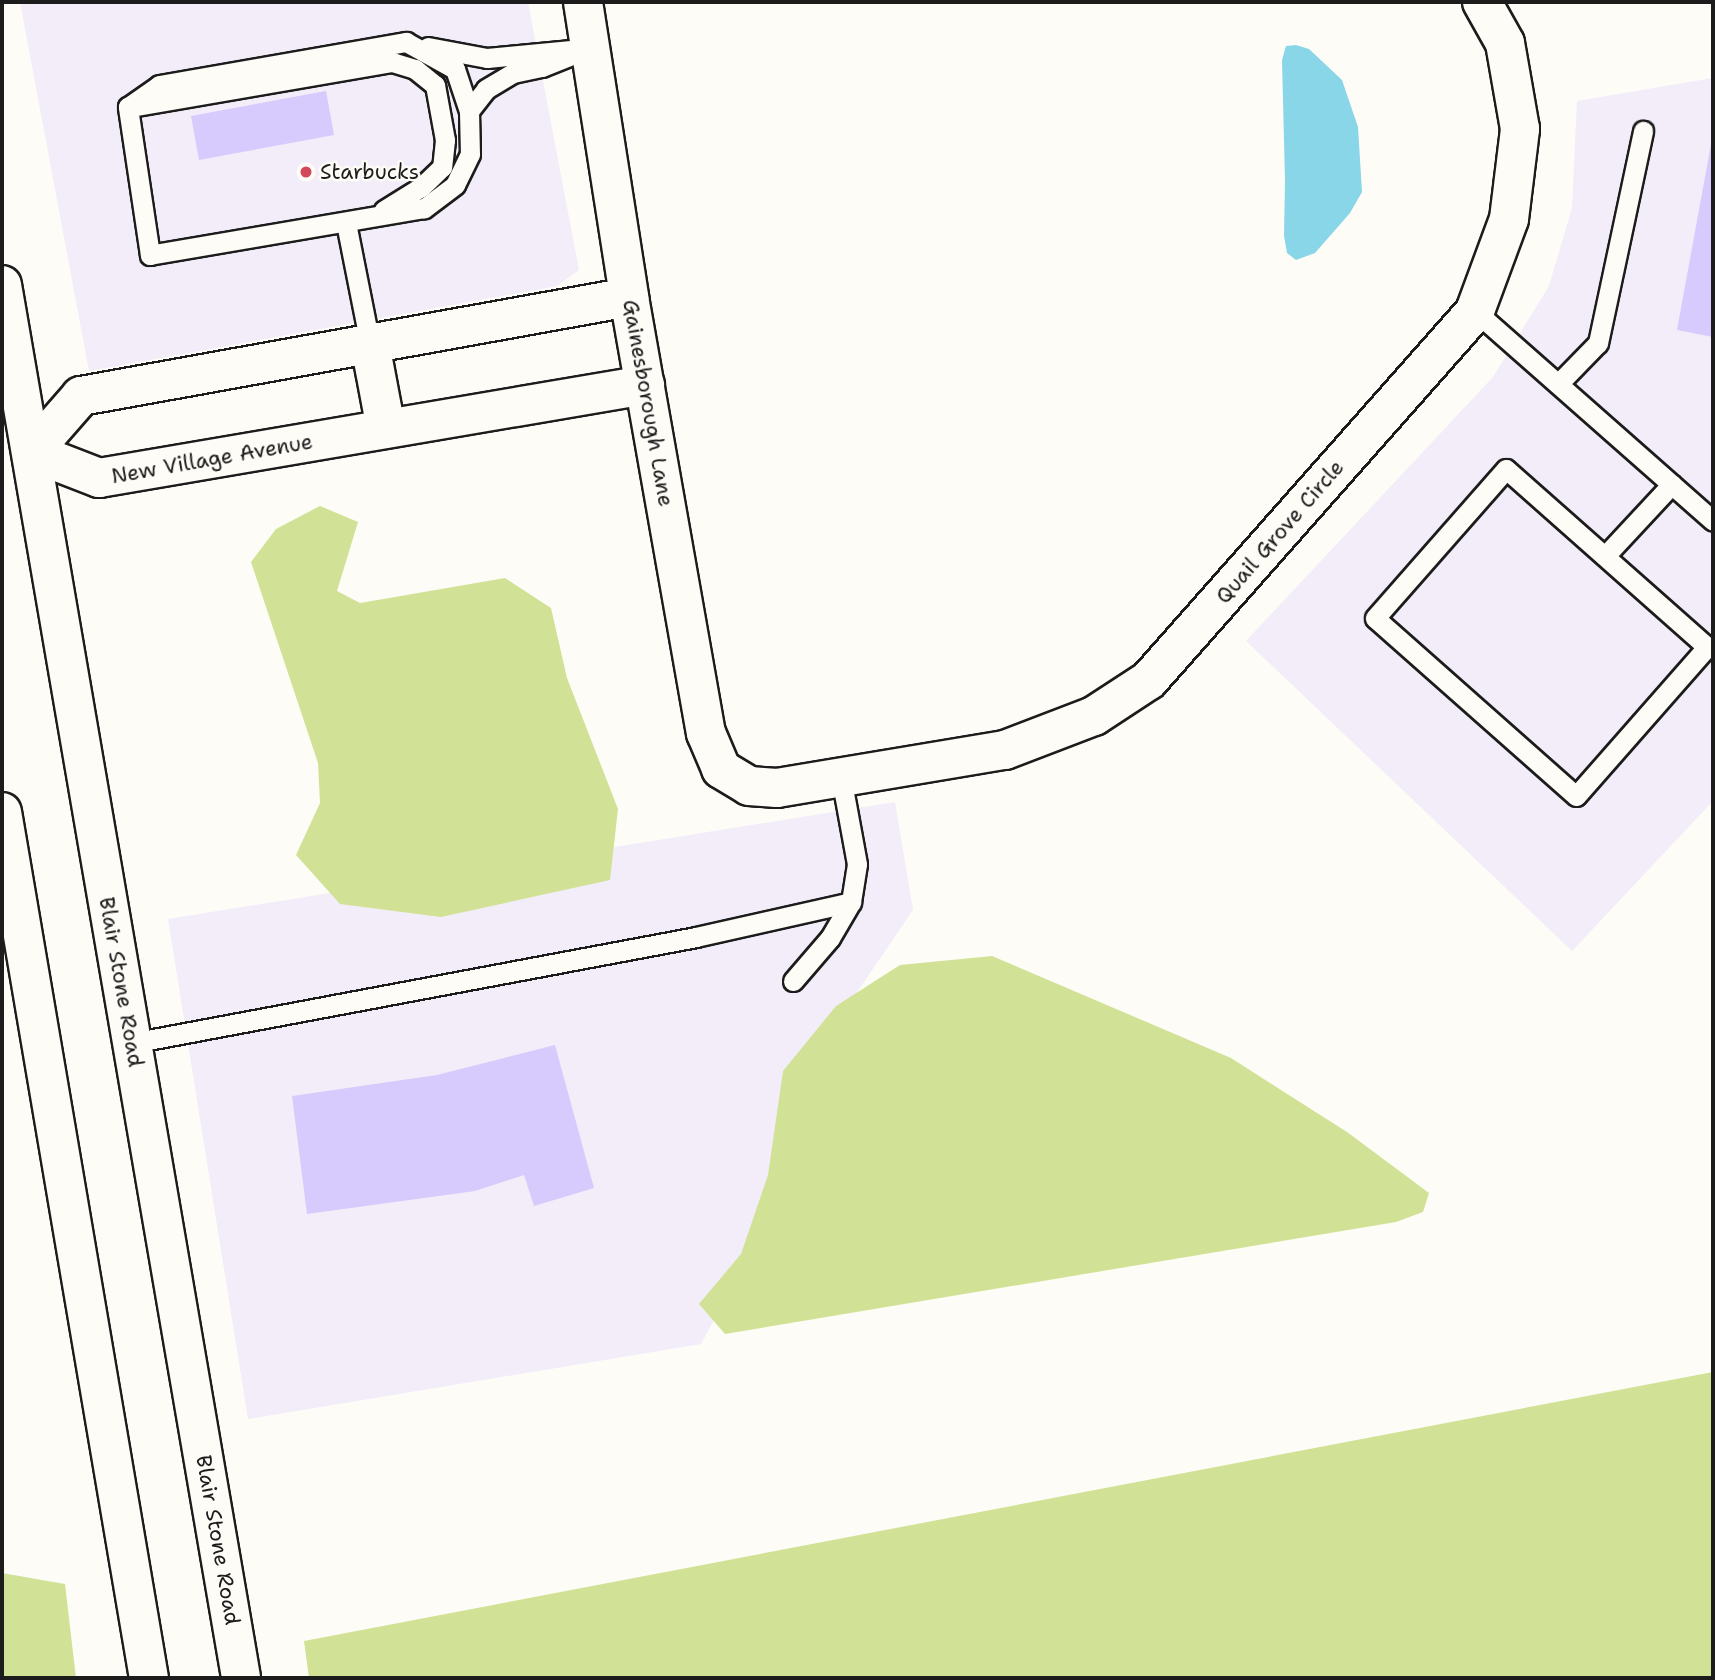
<!DOCTYPE html>
<html>
<head>
<meta charset="utf-8">
<style>
  body { margin:0 }
  #map { position:relative; width:1715px; height:1680px; overflow:hidden; background:#fdfcf7; font-family:"Shantell Sans",sans-serif }
  div>[style] { position:absolute }
  [style*='--x'] { left:calc(var(--x)*1px); top:calc(var(--y)*1px); width:calc(var(--w)*1px); rotate:calc(var(--a)*1deg) }
  .built>* { inset:0; background:#f2edf8 }
  .green>* { inset:0; background:#d1e296 }
  .water>* { inset:0; background:#89d6e8 }
  .building>* { inset:0; background:#d7cafc }
  .roads { filter:drop-shadow(2px 0 #1c1c1c) drop-shadow(-2px 0 #1c1c1c) drop-shadow(0 2px #1c1c1c) drop-shadow(0 -2px #1c1c1c) }
  .service>* { height:19px; margin:-9.5px; padding:0 9.5px; transform-origin:9.5px; border-radius:9.5px; background:#fdfcf7 }
  .minor>* { height:38px; margin:-19px; padding:0 19px; transform-origin:19px; border-radius:19px; background:#fdfcf7 }
  .secondary>* { height:38px; margin:-19px; padding:0 19px; transform-origin:19px; border-radius:19px; background:#fdfcf7 }
  .dots>* { width:19px; height:19px; translate:-50% -50%; box-sizing:border-box; border:4px solid #fdfcf7; border-radius:50% }
  span { translate:-50% -50%; white-space:nowrap; text-align:center; line-height:1.15; -webkit-text-stroke:5px #fdfcf7; paint-order:stroke }
  .poi-label { font-size:21px; color:#1c1c1c }
  .left { translate:0 -50%; text-align:left }
  .street-label { font-size:21px; color:#1c1c1c }
  .frame { position:absolute; inset:0; border:4px solid #1c1c1c; pointer-events:none }
</style>
</head>
<body>
<div id="map">
  <div class="built">
    <i style="clip-path:polygon(20px 2px,528px 2px,579px 270px,557px 286px,89px 371px)"></i>
    <i style="clip-path:polygon(1713px 78px,1713px 801px,1572px 951px,1246px 641px,1493px 377px,1549px 286px,1572px 208px,1577px 101px)"></i>
    <i style="clip-path:polygon(895px 802px,913px 910px,781px 1104px,774px 1208px,701px 1344px,248px 1419px,168px 919px)"></i>
  </div>
  <div class="green">
    <i style="clip-path:polygon(320px 506px,358px 522px,337px 591px,360px 603px,505px 578px,551px 608px,567px 678px,618px 809px,610px 880px,441px 917px,340px 904px,296px 855px,320px 803px,318px 763px,251px 562px,276px 529px)"></i>
    <i style="clip-path:polygon(992px 956px,1231px 1058px,1347px 1132px,1429px 1193px,1423px 1212px,1396px 1222px,725px 1334px,699px 1304px,741px 1254px,768px 1175px,783px 1071px,836px 1006px,900px 965px)"></i>
    <i style="clip-path:polygon(1713px 1372px,1713px 1678px,309px 1678px,304px 1641px)"></i>
    <i style="clip-path:polygon(2px 1573px,65px 1584px,76px 1678px,2px 1678px)"></i>
  </div>
  <div class="water">
    <i style="clip-path:polygon(1296px 45px,1309px 49px,1342px 80px,1358px 127px,1362px 192px,1350px 213px,1315px 253px,1296px 260px,1287px 253px,1284px 236px,1285px 181px,1282px 60px,1286px 46px)"></i>
  </div>
  <div class="building">
    <i style="clip-path:polygon(326px 91px,334px 135px,199px 160px,191px 116px)"></i>
    <i style="clip-path:polygon(1712px 139px,1713px 139px,1713px 337px,1677px 330px)"></i>
    <i style="clip-path:polygon(555px 1045px,594px 1188px,534px 1206px,524px 1175px,475px 1191px,307px 1214px,292px 1096px,437px 1075px)"></i>
  </div>
  <div class="roads">
    <div class="service">
      <i style="--x:406;--y:42;--w:56;--a:28.9"></i>
      <i style="--x:455;--y:69;--w:44;--a:71.6"></i>
      <i style="--x:469;--y:111;--w:43;--a:88.7"></i>
      <i style="--x:470;--y:154;--w:34;--a:116"></i>
      <i style="--x:455;--y:185;--w:39;--a:143"></i>
      <i style="--x:424;--y:208;--w:278;--a:170.3"></i>
      <i style="--x:150;--y:255;--w:150;--a:-98.5"></i>
      <i style="--x:128;--y:107;--w:38;--a:-35"></i>
      <i style="--x:159;--y:85;--w:251;--a:-9.9"></i>
      <i style="--x:428;--y:47;--w:60;--a:10.6"></i>
      <i style="--x:487;--y:58;--w:103;--a:-5.5"></i>
      <i style="--x:131;--y:107;--w:265;--a:-9.8"></i>
      <i style="--x:392;--y:62;--w:24;--a:17"></i>
      <i style="--x:415;--y:69;--w:26;--a:39"></i>
      <i style="--x:435;--y:85;--w:56;--a:79.7"></i>
      <i style="--x:445;--y:140;--w:27;--a:96"></i>
      <i style="--x:442;--y:167;--w:29;--a:136"></i>
      <i style="--x:421;--y:187;--w:44;--a:148.1"></i>
      <i style="--x:469;--y:111;--w:28;--a:-52"></i>
      <i style="--x:486;--y:89;--w:31;--a:-31"></i>
      <i style="--x:513;--y:73;--w:30;--a:-12"></i>
      <i style="--x:542;--y:67;--w:29;--a:-22"></i>
      <i style="--x:346;--y:223;--w:123;--a:78.8"></i>
      <i style="--x:1475;--y:311;--w:317;--a:41.4"></i>
      <i style="--x:1558;--y:384;--w:57;--a:-45.7"></i>
      <i style="--x:1598;--y:343;--w:217;--a:-78"></i>
      <i style="--x:1506;--y:469;--w:268;--a:41.5"></i>
      <i style="--x:1707;--y:647;--w:198;--a:131.3"></i>
      <i style="--x:1576;--y:796;--w:268;--a:-138.5"></i>
      <i style="--x:1375;--y:618;--w:198;--a:-48.7"></i>
      <i style="--x:1605;--y:556;--w:98;--a:-47.1"></i>
      <i style="--x:793;--y:981;--w:57;--a:-49.3"></i>
      <i style="--x:830;--y:938;--w:42;--a:-59.7"></i>
      <i style="--x:851;--y:902;--w:38;--a:-81"></i>
      <i style="--x:857;--y:864;--w:88;--a:-100.4"></i>
      <i style="--x:132;--y:1043;--w:574;--a:-10.64"></i>
      <i style="--x:696;--y:937;--w:159;--a:-12.7"></i>
    </div>
    <div class="minor">
      <i style="--x:583;--y:2;--w:299;--a:81.1"></i>
      <i style="--x:629;--y:297;--w:443;--a:80"></i>
      <i style="--x:706;--y:733;--w:39;--a:67"></i>
      <i style="--x:721;--y:769;--w:33;--a:31"></i>
      <i style="--x:749;--y:786;--w:28;--a:4"></i>
      <i style="--x:777;--y:788;--w:231;--a:-9.5"></i>
      <i style="--x:1005;--y:750;--w:95;--a:-20.9"></i>
      <i style="--x:1094;--y:716;--w:66;--a:-33.2"></i>
      <i style="--x:1149;--y:680;--w:492;--a:-48.5"></i>
      <i style="--x:1475;--y:311;--w:98;--a:-69.7"></i>
      <i style="--x:1509;--y:219;--w:91;--a:-83"></i>
      <i style="--x:1520;--y:129;--w:87;--a:-99.9"></i>
      <i style="--x:1505;--y:43;--w:47;--a:-119.3"></i>
      <i style="--x:629;--y:297;--w:557;--a:169.76"></i>
      <i style="--x:81;--y:396;--w:74;--a:131.2"></i>
      <i style="--x:32;--y:452;--w:72;--a:21.2"></i>
      <i style="--x:99;--y:478;--w:554;--a:-9.67"></i>
      <i style="--x:370;--y:344;--w:86;--a:79.3"></i>
    </div>
    <div class="secondary">
      <i style="--x:2;--y:285;--w:1413;--a:80.26"></i>
      <i style="--x:2;--y:812;--w:878;--a:80.37"></i>
    </div>
  </div>
  <div class="dots">
    <i style="left:306px;top:172px;background:#d1495b"></i>
  </div>
  <div class="poi-label">
    <span class="left" style="left:320px;top:172px">Starbucks</span>
  </div>
  <div class="street-label">
    <span style="left:648px;top:403px;rotate:80deg">Gainesborough Lane</span>
    <span style="left:212px;top:459px;rotate:-10deg">New Village Avenue</span>
    <span style="left:1280px;top:532px;rotate:-49deg">Quail Grove Circle</span>
    <span style="left:121px;top:982px;rotate:80deg">Blair Stone Road</span>
    <span style="left:218px;top:1540px;rotate:80deg">Blair Stone Road</span>
  </div>
  <div class="frame"></div>
</div>
</body>
</html>
